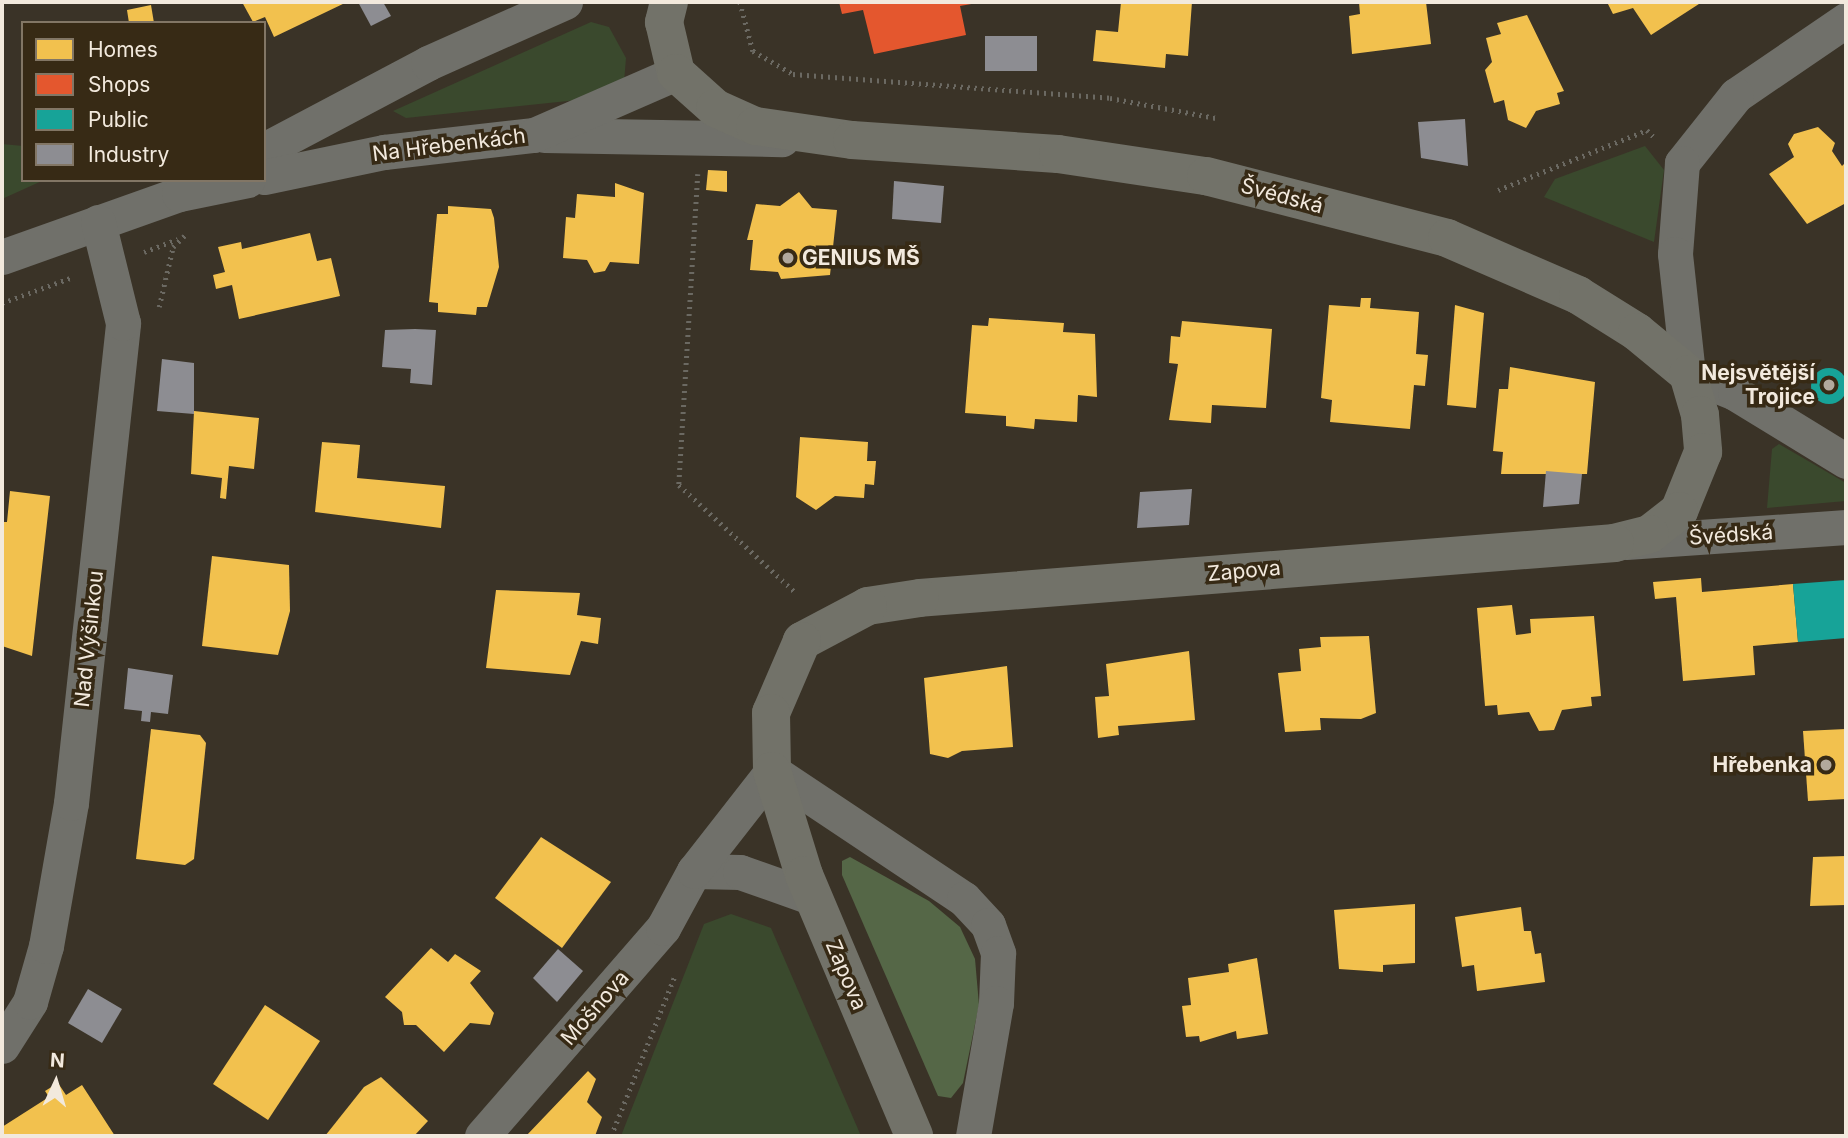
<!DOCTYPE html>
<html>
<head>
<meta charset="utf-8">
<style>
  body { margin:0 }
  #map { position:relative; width:1848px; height:1138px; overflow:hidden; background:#3a3327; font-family:Inter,sans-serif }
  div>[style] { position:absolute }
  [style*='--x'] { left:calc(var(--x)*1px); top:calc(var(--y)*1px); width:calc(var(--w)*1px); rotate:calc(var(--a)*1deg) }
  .green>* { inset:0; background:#3a492d }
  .forest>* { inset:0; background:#556747 }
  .homes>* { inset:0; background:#f2c14e }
  .shops>* { inset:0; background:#e4572e }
  .public>* { inset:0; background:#17a398 }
  .round { border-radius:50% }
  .industry>* { inset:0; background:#8d8d92 }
  .path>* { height:4.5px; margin-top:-2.25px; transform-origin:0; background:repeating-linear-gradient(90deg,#6b6962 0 2px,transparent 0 7px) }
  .street>* { height:35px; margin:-17.5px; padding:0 17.5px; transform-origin:17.5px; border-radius:17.5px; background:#70706a }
  .secondary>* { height:38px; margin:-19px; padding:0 19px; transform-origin:19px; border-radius:19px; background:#727269 }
  .dots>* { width:19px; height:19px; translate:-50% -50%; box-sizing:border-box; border:4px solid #372a15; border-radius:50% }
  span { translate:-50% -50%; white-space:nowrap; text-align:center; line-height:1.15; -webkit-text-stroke:7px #372a15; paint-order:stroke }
  .street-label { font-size:21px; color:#f2e9dd }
  .poi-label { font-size:21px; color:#f2e9dd; font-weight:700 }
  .left { translate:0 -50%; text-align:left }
  .right { translate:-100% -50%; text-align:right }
  .frame { position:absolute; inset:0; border:4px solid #f2e9dd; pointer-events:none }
  .legend { position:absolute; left:21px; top:21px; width:245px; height:161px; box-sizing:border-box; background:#372a15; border:2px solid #827665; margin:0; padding:9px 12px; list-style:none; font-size:21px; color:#f2e9dd }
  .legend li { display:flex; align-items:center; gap:14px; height:35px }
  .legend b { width:35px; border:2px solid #827665 }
  .north { position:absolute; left:21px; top:1047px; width:70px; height:70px; -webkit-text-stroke:5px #372a15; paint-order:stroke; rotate:4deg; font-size:19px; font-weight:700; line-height:28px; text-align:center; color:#f2e9dd }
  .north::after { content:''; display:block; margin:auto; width:24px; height:32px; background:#f2e9dd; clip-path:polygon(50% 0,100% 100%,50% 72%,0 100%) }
</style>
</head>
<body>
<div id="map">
  <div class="green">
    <i style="clip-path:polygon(591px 22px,609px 27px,626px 58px,624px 82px,606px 97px,406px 118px,393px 111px)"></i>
    <i style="clip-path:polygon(2px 144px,23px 146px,23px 180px,44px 180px,2px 199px)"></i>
    <i style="clip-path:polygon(1645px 146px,1664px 170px,1654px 242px,1544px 197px,1555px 179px)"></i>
    <i style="clip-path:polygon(1779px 444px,1846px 483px,1846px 501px,1767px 508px,1772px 449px)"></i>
    <i style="clip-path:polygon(731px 914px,771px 928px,861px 1136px,621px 1136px,704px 924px)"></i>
  </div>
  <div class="forest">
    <i style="clip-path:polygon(850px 857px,929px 901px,960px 927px,975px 959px,979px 1005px,963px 1083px,951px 1098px,938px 1096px,842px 875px,842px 861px)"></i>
  </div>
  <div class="homes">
    <i style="clip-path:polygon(242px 2px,347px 2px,274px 37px,265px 17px,253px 22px)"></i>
    <i style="clip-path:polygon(1121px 2px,1192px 2px,1188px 56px,1166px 54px,1165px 68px,1093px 61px,1096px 30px,1118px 32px)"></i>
    <i style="clip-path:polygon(1359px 2px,1426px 2px,1431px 44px,1352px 54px,1349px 16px,1360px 14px)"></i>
    <i style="clip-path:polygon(1607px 2px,1702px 2px,1651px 35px,1633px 8px,1613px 14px)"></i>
    <i style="clip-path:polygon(151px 5px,154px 23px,129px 23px,127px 10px)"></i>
    <i style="clip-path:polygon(1527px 15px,1564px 91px,1557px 93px,1560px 104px,1536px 111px,1526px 128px,1508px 120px,1504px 100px,1494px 103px,1485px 70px,1492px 62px,1486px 38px,1501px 34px,1497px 23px)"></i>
    <i style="clip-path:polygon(1818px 127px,1835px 143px,1832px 151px,1842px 166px,1846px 162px,1846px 203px,1807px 224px,1769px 174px,1794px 157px,1788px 144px,1794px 134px)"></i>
    <i style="clip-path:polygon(708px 170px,727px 171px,727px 192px,706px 190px)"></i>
    <i style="clip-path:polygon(615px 183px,644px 193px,639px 264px,610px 262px,605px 271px,594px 273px,587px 260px,563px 258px,566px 217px,575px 218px,577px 194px,615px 197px)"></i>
    <i style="clip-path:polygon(799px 192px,812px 208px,837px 210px,830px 275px,781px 279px,778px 272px,750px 270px,753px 240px,747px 240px,756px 204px,780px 206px)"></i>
    <i style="clip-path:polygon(448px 206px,491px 209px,494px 218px,499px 267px,487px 307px,477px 307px,476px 315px,438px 312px,438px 303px,429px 302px,437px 214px,448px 214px)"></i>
    <i style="clip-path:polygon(310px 233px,317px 261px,331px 258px,340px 296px,239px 319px,232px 285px,216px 289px,213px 275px,225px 272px,218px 247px,241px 242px,242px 249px)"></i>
    <i style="clip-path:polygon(1361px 298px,1371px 298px,1370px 308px,1419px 312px,1416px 354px,1428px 355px,1425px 386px,1414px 385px,1410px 429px,1330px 422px,1332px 400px,1321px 398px,1329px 305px,1360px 307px)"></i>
    <i style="clip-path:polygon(1455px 305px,1484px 313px,1476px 408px,1447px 405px)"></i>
    <i style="clip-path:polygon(989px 318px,1064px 323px,1063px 332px,1095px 334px,1097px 397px,1078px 395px,1077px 422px,1035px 419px,1034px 429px,1006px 426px,1006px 416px,965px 413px,972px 325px,988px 326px)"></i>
    <i style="clip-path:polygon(1182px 321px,1272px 329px,1266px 408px,1212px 405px,1211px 423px,1169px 420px,1178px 364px,1169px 363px,1171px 336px,1180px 337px)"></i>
    <i style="clip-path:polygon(1510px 367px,1595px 382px,1587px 474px,1501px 474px,1503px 452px,1493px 451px,1499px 389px,1508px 389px)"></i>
    <i style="clip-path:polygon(194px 411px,259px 418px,254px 469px,229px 466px,226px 499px,220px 498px,222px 478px,191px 474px)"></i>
    <i style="clip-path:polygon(800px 437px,868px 442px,867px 461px,876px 461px,874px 485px,865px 484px,864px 498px,835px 496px,816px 510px,796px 497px)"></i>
    <i style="clip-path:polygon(322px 442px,360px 445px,357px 478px,445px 486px,441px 528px,315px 512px)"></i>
    <i style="clip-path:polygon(10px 491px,50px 496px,32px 656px,2px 646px,2px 522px,7px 522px)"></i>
    <i style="clip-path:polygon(212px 556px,289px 565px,290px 611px,278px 655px,202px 646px)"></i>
    <i style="clip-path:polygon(1701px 578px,1702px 592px,1793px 584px,1798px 642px,1753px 646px,1755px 675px,1683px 681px,1676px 597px,1655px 599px,1653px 582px)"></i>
    <i style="clip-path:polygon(496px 590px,580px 593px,577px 615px,601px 618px,598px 644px,581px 641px,570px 675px,486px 668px)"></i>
    <i style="clip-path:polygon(1512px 605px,1516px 635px,1531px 633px,1530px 619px,1594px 616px,1601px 696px,1591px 697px,1592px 706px,1562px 710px,1554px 730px,1539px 731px,1529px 712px,1498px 715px,1497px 705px,1485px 706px,1477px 608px)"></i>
    <i style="clip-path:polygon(1369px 636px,1376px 713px,1361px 719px,1320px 718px,1321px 730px,1285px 732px,1278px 673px,1301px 671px,1299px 649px,1321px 647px,1320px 637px)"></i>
    <i style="clip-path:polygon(1189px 651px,1195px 720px,1118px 726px,1119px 735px,1098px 738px,1095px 697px,1109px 696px,1106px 664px)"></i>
    <i style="clip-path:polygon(1007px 666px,1013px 747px,962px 751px,948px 758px,930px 754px,924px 678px)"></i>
    <i style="clip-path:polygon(151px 729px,200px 735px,206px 743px,194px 859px,185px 865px,136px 859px)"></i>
    <i style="clip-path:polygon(1846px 729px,1846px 799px,1808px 801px,1803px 731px)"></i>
    <i style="clip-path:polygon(541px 837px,611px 882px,562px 948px,495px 898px)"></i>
    <i style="clip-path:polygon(1846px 856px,1846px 905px,1810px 906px,1813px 857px)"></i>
    <i style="clip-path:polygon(1415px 904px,1415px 963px,1383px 965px,1383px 972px,1339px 969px,1334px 910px)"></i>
    <i style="clip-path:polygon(1521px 907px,1524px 931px,1531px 931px,1535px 954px,1541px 953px,1545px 982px,1477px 991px,1474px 965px,1462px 967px,1455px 917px)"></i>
    <i style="clip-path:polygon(431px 948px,448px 962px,455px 954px,481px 971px,470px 983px,494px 1013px,490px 1025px,470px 1023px,444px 1052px,416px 1025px,404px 1025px,402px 1012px,385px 997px)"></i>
    <i style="clip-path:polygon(1257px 958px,1268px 1034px,1237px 1039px,1236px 1031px,1200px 1042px,1199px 1036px,1186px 1037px,1182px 1006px,1191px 1005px,1188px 978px,1229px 972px,1228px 964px)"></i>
    <i style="clip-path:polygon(265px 1005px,320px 1041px,268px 1120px,213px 1084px)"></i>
    <i style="clip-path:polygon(588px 1071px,596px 1079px,587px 1102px,602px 1117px,595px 1136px,526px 1136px)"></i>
    <i style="clip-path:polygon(381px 1077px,428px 1121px,414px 1136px,325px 1136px,364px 1087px)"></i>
    <i style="clip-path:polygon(58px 1083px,66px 1095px,82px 1085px,115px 1136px,2px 1136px,2px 1127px,49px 1097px,45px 1091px)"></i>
  </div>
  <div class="shops">
    <i style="clip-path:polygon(839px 2px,977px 2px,977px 3px,960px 6px,966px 35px,874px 54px,863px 10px,842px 14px)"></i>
  </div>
  <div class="public">
    <i class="round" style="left:1811px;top:368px;width:36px;height:36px"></i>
    <i style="clip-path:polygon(1846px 580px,1846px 638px,1798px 642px,1793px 584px)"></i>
  </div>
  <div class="industry">
    <i style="clip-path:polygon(358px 2px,383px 2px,391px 16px,371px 26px)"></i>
    <i style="clip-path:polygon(985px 36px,1037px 36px,1037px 71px,985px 71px)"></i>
    <i style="clip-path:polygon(1465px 119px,1468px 166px,1421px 158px,1418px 122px)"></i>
    <i style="clip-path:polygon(894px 181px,944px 186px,941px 223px,892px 219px)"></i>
    <i style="clip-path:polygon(415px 329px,436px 330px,432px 385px,410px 383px,411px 369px,382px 367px,385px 330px)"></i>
    <i style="clip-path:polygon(162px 359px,194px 363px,194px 414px,157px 411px)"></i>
    <i style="clip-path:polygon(1546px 471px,1582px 474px,1579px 504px,1543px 507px)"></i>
    <i style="clip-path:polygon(1192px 489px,1189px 525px,1137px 528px,1140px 492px)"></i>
    <i style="clip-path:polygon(128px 668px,173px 675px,168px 714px,151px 712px,150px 722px,141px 721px,142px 711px,124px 709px)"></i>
    <i style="clip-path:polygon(558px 949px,583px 971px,557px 1002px,533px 978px)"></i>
    <i style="clip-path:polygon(88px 989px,122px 1009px,102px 1043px,68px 1023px)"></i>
  </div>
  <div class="path">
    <i style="--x:740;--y:2;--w:51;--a:75.1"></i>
    <i style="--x:753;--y:51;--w:46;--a:29.9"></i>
    <i style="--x:793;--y:74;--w:318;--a:4.3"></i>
    <i style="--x:1110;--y:98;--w:108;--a:10.7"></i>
    <i style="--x:698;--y:174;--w:312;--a:93.5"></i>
    <i style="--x:679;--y:485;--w:159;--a:42.7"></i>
    <i style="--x:1498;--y:190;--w:161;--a:-21.9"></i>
    <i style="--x:1647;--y:130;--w:10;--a:45"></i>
    <i style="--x:144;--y:252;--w:36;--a:-21"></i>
    <i style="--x:2;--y:303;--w:76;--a:-20.1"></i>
    <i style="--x:159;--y:307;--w:62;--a:-76.9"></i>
    <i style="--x:173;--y:247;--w:17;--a:-45"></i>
    <i style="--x:611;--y:1136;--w:173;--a:-68.3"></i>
  </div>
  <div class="street">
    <i style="--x:1846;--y:20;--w:133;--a:145.7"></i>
    <i style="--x:1736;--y:95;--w:87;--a:128.5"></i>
    <i style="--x:1682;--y:163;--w:91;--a:94.4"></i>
    <i style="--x:1675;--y:254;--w:121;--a:83.8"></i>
    <i style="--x:1688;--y:374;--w:51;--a:22"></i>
    <i style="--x:1735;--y:393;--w:130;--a:31.5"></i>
    <i style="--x:544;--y:135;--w:238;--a:1"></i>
    <i style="--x:264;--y:150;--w:186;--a:-27.9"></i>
    <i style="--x:428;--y:63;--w:150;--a:-24"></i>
    <i style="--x:264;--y:177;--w:123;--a:-11.8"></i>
    <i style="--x:384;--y:152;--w:151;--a:-6.5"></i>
    <i style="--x:534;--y:135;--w:155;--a:-23.6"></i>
    <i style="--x:2;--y:257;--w:188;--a:-19.6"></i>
    <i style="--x:179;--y:194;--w:70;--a:-11.5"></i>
    <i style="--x:1626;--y:542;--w:221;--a:-3.9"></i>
    <i style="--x:694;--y:871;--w:46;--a:1.2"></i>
    <i style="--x:740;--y:872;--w:78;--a:19.4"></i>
    <i style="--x:2;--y:1046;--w:52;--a:-57.5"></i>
    <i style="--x:30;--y:1002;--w:58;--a:-74.1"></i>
    <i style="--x:46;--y:946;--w:145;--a:-80.1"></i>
    <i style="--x:71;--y:803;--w:483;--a:-83.8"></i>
    <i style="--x:123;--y:323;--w:104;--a:-103.9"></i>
    <i style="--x:482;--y:1136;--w:276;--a:-49"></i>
    <i style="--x:663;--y:928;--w:65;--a:-61.5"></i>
    <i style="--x:694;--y:871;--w:127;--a:-52"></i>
    <i style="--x:772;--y:771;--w:231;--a:33.7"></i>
    <i style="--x:964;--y:899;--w:35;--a:47"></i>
    <i style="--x:988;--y:925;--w:30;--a:70"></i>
    <i style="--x:998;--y:953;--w:50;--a:92.3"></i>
    <i style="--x:996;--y:1003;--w:135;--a:99.8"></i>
  </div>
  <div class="secondary">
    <i style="--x:669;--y:2;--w:21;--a:104"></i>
    <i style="--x:664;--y:22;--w:52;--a:76.8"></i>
    <i style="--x:676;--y:73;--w:52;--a:41.9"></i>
    <i style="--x:715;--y:108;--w:44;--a:24.2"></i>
    <i style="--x:755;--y:126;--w:98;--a:8.2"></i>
    <i style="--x:852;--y:140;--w:206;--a:3.9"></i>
    <i style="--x:1058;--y:154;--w:150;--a:8.5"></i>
    <i style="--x:1206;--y:176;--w:249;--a:14.4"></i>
    <i style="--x:1447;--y:238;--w:143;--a:23.5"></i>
    <i style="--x:1578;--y:295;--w:70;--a:32.1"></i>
    <i style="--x:1637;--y:332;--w:66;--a:39.5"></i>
    <i style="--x:1688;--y:374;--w:43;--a:73.7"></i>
    <i style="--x:1700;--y:415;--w:37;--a:85"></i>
    <i style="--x:1703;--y:452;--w:64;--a:112.1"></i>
    <i style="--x:1679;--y:511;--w:37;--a:142"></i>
    <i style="--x:1650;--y:534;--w:36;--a:166"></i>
    <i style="--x:1615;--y:543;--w:697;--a:175.48"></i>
    <i style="--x:920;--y:598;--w:53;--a:171.3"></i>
    <i style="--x:868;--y:606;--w:75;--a:152.1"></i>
    <i style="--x:802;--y:641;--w:78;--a:113.3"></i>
    <i style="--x:771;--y:713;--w:58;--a:89"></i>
    <i style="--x:772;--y:771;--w:109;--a:72.9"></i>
    <i style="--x:804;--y:875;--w:283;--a:67.1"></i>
  </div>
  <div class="dots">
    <i style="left:788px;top:258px;background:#b2a99d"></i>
    <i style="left:1829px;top:385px;background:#b2a99d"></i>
    <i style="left:1826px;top:765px;background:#b2a99d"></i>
  </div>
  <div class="street-label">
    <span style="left:449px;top:145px;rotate:-7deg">Na Hřebenkách</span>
    <span style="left:1282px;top:196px;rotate:15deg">Švédská</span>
    <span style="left:1731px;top:535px;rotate:-4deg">Švédská</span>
    <span style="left:1244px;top:571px;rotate:-5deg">Zapova</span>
    <span style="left:89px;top:639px;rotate:-84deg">Nad Výšinkou</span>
    <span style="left:846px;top:975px;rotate:67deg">Zapova</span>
    <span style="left:595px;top:1008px;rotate:-49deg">Mošnova</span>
  </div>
  <div class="poi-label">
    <span class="left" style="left:802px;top:258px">GENIUS MŠ</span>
    <span class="right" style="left:1815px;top:385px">Nejsvětější<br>Trojice</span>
    <span class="right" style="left:1812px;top:765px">Hřebenka</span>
  </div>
  <div class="frame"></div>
  <ul class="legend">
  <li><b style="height:19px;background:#f2c14e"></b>Homes</li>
  <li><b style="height:19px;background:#e4572e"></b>Shops</li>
  <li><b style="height:19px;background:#17a398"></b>Public</li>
  <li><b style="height:19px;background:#8d8d92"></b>Industry</li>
  </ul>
  <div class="north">N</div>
</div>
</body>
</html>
